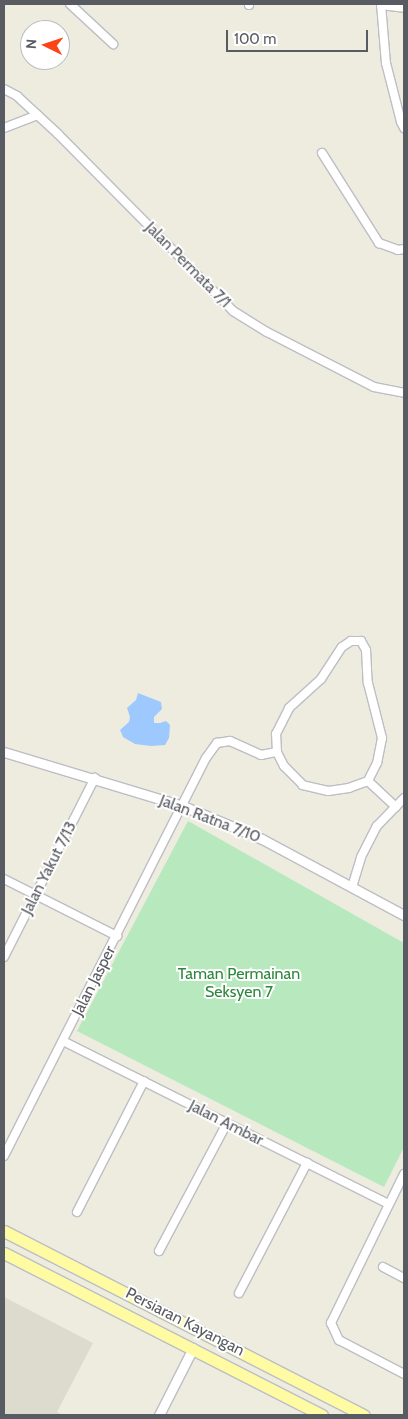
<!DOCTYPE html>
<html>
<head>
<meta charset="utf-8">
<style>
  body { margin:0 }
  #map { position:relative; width:408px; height:1419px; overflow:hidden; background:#edecdf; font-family:Cabin,sans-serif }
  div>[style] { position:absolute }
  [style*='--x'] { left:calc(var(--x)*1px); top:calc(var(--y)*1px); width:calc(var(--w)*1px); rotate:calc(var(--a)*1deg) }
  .education>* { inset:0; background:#dddbce }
  .green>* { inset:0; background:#b8e8be }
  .water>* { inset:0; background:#9ec9ff }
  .roads { filter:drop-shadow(1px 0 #bdbec5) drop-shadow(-1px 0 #bdbec5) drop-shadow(0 1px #bdbec5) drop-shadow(0 -1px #bdbec5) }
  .minor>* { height:8px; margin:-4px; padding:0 4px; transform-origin:4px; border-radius:4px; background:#fff }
  .tertiary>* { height:9px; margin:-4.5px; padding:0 4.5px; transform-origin:4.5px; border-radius:4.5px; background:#fff }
  .primary>* { height:11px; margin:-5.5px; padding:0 5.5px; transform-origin:5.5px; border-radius:5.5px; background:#fffba3 }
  span { translate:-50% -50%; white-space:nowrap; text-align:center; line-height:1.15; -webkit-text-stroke:4px #fff; paint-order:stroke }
  .street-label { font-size:16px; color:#585b62 }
  .park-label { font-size:16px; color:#2c873b }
  .frame { position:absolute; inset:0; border:5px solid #585b62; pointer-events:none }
  .north { position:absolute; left:20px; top:20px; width:50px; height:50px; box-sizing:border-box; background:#fff; border:1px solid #bcbdc0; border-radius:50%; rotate:274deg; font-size:14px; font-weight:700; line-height:20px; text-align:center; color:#585b62 }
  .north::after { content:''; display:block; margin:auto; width:18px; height:22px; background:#fc4417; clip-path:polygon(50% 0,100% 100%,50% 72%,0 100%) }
  .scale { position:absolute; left:226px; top:30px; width:142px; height:22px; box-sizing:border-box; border:2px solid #585b62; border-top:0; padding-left:6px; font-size:15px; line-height:18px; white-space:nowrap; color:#585b62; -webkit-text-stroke:4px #fff; paint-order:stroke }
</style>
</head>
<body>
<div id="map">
  <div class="education">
    <i style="clip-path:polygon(4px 1297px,93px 1343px,57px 1412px,63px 1415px,4px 1415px)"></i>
  </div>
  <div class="green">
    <i style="clip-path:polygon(188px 821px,404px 943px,404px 1147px,384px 1187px,77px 1031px)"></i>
  </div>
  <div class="water">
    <i style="clip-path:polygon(138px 693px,161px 702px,162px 709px,154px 717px,154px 723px,160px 723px,166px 721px,170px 725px,169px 738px,165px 745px,151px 746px,135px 744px,123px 737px,120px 730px,129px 722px,130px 717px,127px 708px,136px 700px)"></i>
  </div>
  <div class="roads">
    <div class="minor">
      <i style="--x:70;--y:4;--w:59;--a:42.9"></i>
      <i style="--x:249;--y:4;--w:1;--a:90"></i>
      <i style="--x:381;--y:4;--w:59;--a:85.2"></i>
      <i style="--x:386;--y:63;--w:61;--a:75.7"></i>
      <i style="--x:401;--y:122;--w:7;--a:63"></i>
      <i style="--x:381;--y:5;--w:23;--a:7"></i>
      <i style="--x:4;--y:89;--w:15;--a:28"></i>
      <i style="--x:17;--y:96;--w:56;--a:42.8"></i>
      <i style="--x:58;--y:134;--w:249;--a:45.3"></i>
      <i style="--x:233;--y:311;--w:40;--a:32"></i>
      <i style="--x:267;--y:332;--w:120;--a:27.2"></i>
      <i style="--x:374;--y:387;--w:31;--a:11"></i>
      <i style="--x:4;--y:128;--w:36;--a:-21"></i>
      <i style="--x:322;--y:153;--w:107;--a:57.7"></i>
      <i style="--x:379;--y:243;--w:20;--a:20"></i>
      <i style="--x:398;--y:250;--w:6;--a:-9"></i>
      <i style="--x:368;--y:781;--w:20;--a:160"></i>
      <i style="--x:349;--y:788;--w:21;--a:172"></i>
      <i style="--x:328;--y:791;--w:26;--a:-167"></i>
      <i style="--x:303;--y:785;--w:27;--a:-135"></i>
      <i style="--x:284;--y:766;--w:16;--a:-117"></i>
      <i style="--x:277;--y:752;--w:18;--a:-93"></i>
      <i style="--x:276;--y:734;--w:29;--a:-63"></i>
      <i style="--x:289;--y:708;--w:43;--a:-42.2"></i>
      <i style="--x:321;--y:679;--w:38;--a:-57"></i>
      <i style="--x:342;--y:647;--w:11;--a:-34"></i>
      <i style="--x:351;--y:641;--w:10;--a:0"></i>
      <i style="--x:361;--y:641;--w:10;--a:61"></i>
      <i style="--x:366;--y:650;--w:33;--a:87"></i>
      <i style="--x:368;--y:683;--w:57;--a:75.7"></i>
      <i style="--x:382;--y:738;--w:25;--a:101"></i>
      <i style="--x:377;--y:763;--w:20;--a:117"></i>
      <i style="--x:368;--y:781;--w:38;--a:43"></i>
      <i style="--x:4;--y:879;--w:127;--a:26.8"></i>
      <i style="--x:352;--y:887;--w:31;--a:-73"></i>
      <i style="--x:361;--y:857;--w:35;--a:-63"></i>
      <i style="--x:377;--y:826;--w:39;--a:-46"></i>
      <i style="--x:4;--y:957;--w:201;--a:-63.1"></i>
      <i style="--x:63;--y:1041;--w:364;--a:26.6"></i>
      <i style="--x:4;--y:1156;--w:446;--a:-63.1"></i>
      <i style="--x:206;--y:758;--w:19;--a:-54"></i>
      <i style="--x:217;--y:743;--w:13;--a:-9"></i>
      <i style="--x:230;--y:741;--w:34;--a:24"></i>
      <i style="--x:261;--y:755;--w:16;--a:-11"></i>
      <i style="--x:404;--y:1174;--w:166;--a:116.1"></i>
      <i style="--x:331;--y:1323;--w:19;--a:65"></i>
      <i style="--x:339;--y:1340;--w:73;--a:27.6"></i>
      <i style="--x:77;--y:1212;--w:147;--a:-62.9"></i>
      <i style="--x:159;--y:1251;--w:145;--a:-62"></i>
      <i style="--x:383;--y:1267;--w:24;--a:28"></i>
      <i style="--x:239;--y:1293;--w:147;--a:-62.4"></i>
    </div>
    <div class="tertiary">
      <i style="--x:4;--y:752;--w:187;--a:16.8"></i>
      <i style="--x:183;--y:806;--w:86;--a:22.7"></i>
      <i style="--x:262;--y:839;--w:161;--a:28.2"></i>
      <i style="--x:159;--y:1415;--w:75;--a:-63.1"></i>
    </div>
    <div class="primary">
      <i style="--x:4;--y:1231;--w:404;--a:27.1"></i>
      <i style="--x:4;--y:1253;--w:357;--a:27"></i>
    </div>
  </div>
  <div class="street-label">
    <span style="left:188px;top:265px;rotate:45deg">Jalan Permata 7/1</span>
    <span style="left:210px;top:819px;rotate:21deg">Jalan Ratna 7/10</span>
    <span style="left:49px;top:868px;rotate:-63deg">Jalan Yakut 7/13</span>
    <span style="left:94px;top:981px;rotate:-63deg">Jalan Jasper</span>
    <span style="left:226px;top:1123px;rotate:27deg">Jalan Ambar</span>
    <span style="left:185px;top:1322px;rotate:27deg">Persiaran Kayangan</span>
  </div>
  <div class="park-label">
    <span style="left:239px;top:983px">Taman Permainan<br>Seksyen 7</span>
  </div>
  <div class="frame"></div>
  <div class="north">N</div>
  <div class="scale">100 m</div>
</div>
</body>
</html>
